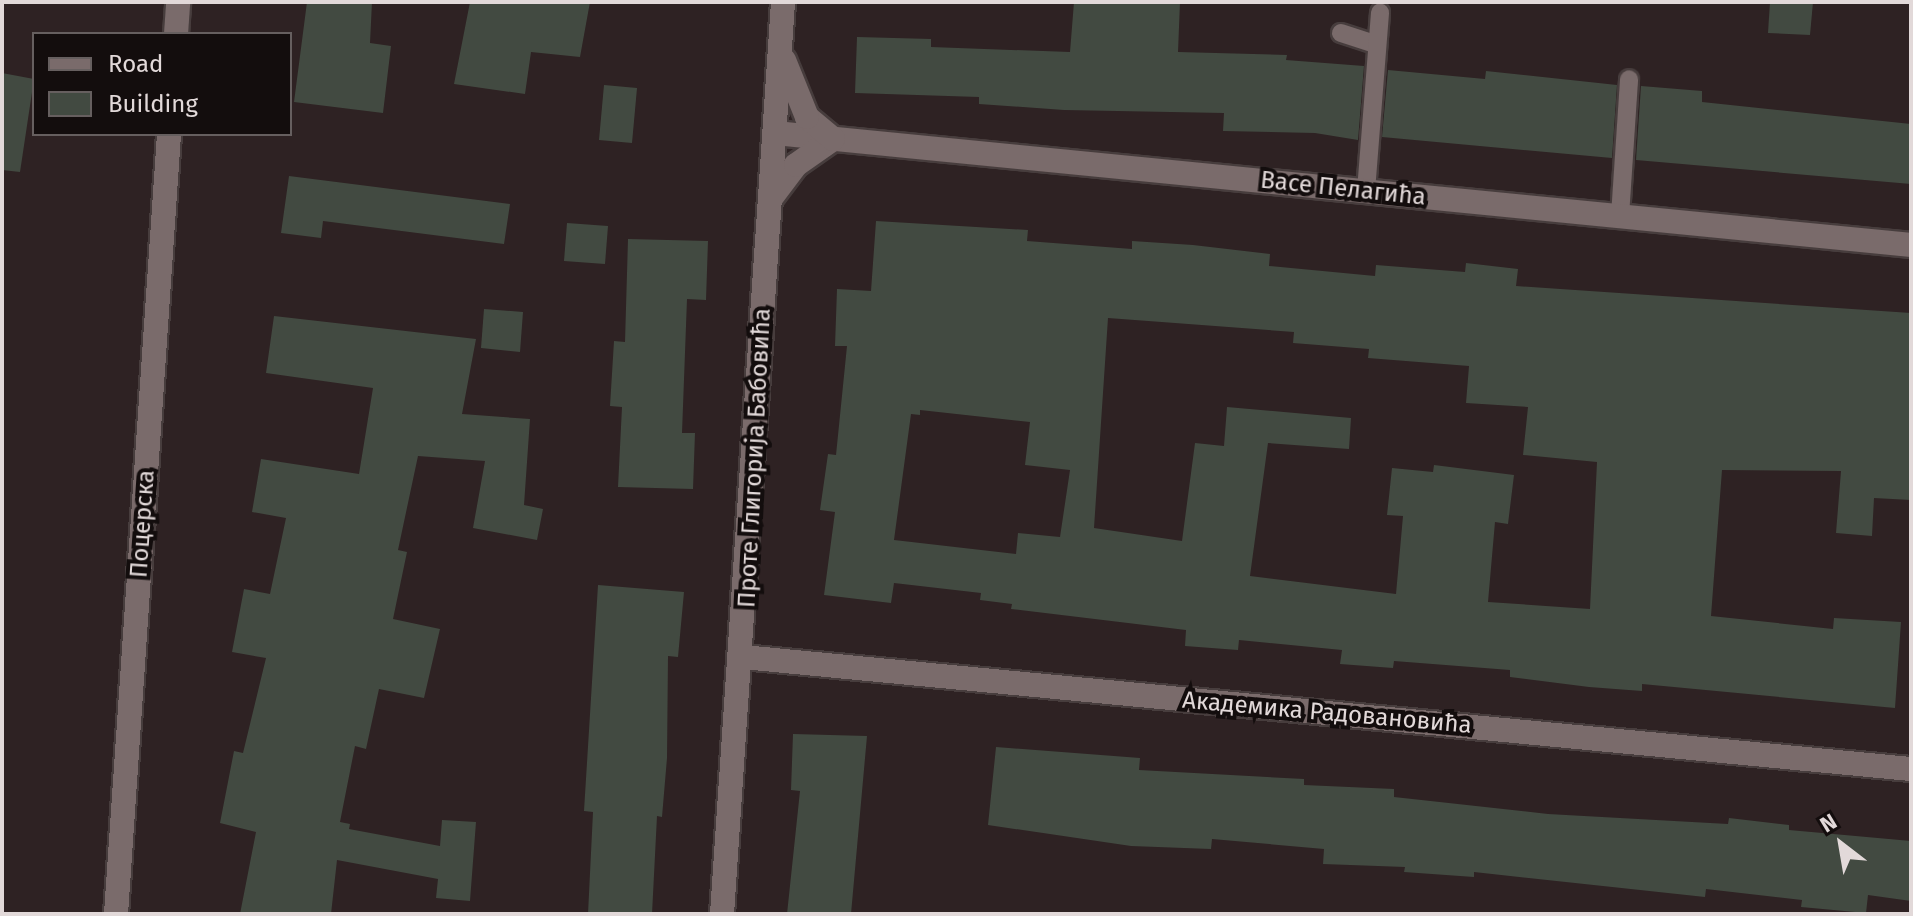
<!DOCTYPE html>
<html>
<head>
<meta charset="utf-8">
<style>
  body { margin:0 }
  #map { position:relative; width:1913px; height:916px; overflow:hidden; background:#2e2223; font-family:"Fira Sans",sans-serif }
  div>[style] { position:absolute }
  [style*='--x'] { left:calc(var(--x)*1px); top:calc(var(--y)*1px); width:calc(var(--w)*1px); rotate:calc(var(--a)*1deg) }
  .building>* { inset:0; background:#424a41 }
  .roads { filter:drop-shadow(2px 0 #473d3d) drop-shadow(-2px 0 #473d3d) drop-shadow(0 2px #473d3d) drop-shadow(0 -2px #473d3d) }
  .service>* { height:18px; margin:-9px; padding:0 9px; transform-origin:9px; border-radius:9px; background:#7a6b6b }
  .minor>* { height:24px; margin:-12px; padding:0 12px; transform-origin:12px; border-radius:12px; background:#7a6b6b }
  .secondary>* { height:24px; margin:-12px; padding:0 12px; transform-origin:12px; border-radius:12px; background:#7a6b6b }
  span { translate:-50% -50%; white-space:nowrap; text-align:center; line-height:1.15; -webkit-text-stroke:8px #130d0d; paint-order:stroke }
  .street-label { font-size:24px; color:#e2d9d9 }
  .frame { position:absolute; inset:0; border:4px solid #e2d9d9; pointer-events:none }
  .legend { position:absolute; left:32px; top:32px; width:260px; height:104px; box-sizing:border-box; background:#130d0d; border:2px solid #665f5f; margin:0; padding:10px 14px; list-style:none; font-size:24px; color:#e2d9d9 }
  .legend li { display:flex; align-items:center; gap:16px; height:40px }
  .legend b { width:40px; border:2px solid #665f5f }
  .north { position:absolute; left:1801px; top:804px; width:80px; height:80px; -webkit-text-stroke:6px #130d0d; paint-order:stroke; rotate:329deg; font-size:22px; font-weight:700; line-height:32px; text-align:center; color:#e2d9d9 }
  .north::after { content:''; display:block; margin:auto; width:28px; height:36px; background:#e2d9d9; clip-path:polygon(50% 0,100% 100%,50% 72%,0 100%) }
</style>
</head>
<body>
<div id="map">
  <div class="building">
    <i style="clip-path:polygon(307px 2px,372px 2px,370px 43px,391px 46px,383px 113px,294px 102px)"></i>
    <i style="clip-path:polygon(470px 2px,590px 2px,580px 57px,531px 52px,525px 94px,454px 84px)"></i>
    <i style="clip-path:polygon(1074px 2px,1180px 2px,1178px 52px,1287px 55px,1286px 60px,1364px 66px,1358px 140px,1315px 133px,1223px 131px,1224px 113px,1064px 110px,979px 104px,979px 97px,855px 93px,857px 37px,931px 39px,931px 47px,1070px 52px)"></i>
    <i style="clip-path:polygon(1770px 2px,1813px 2px,1810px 35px,1768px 33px)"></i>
    <i style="clip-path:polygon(1388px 70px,1485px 79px,1486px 71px,1617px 85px,1612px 158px,1382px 137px)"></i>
    <i style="clip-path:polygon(2px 73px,34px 79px,20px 172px,2px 170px)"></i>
    <i style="clip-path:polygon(604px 85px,637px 88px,632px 143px,599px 140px)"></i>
    <i style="clip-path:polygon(1641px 86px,1702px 91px,1702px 102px,1911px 124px,1911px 184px,1636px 160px)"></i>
    <i style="clip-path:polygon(289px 176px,510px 204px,504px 244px,323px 221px,321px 238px,281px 233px)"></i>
    <i style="clip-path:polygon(evenodd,876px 221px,1028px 230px,1027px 241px,1132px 249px,1132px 241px,1193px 245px,1270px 254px,1269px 266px,1375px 276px,1376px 265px,1465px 272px,1466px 263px,1518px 269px,1516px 286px,1911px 313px,1911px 500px,1874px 498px,1872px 536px,1836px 533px,1841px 471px,1722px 470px,1711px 616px,1833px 629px,1834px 618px,1901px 622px,1895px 708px,1642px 684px,1642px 691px,1589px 687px,1510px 677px,1510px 670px,1394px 661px,1393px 668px,1340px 664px,1342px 650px,1239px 640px,1238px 650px,1185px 646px,1186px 630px,1011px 609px,1012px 604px,980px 600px,981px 593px,894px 583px,891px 603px,824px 595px,835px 512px,820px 510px,828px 454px,836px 455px,847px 346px,835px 346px,837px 289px,871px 291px,876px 221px,1108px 318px,1294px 332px,1293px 343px,1369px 349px,1368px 358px,1469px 366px,1466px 403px,1528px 407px,1523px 455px,1597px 462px,1590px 609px,1488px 602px,1495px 522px,1508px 524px,1514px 475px,1434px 465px,1433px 472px,1392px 468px,1387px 515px,1403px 516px,1396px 594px,1250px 576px,1268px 443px,1349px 449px,1351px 418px,1227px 407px,1224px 446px,1195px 443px,1182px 541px,1094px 528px,1108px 318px,876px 221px,920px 410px,1030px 422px,1025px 465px,1070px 470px,1060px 537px,1018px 533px,1016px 554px,894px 540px,911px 414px,920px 415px,920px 410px)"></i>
    <i style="clip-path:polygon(567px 223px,608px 226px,605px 264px,564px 261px)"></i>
    <i style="clip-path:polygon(628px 239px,708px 241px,706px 300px,687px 299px,682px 433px,695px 433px,693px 489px,618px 487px,622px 407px,610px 406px,614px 341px,625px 342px)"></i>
    <i style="clip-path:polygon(484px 309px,523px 312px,520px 352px,481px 348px)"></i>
    <i style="clip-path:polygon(274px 316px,476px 339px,462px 414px,530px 419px,524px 505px,543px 509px,537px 540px,473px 528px,485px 461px,418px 456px,398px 550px,407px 552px,393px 619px,440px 629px,424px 698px,379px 689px,366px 749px,355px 746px,340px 822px,350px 824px,349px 829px,440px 846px,442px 820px,476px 822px,470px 901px,436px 898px,438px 879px,337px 860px,331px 914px,240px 914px,256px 832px,220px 823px,234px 751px,243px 753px,266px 658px,232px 652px,244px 589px,270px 594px,286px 518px,252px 512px,261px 459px,359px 474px,373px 388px,266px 373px)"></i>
    <i style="clip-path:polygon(598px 585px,684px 592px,678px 657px,668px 656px,667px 758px,662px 817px,657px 816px,652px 914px,588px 914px,593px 812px,584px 811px)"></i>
    <i style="clip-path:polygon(793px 734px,867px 736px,851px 914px,787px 914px,800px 791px,791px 790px)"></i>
    <i style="clip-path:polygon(996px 747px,1140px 758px,1139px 770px,1304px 779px,1304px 785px,1394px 789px,1394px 797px,1548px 814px,1728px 824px,1729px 818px,1789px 825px,1789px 830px,1911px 841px,1911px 901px,1868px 895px,1866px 913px,1801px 907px,1802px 900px,1706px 889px,1705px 897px,1474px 872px,1474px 877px,1404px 872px,1405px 867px,1323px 864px,1324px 849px,1212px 839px,1211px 849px,1131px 846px,988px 825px)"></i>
  </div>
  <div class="roads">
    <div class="service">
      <i style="--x:1341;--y:33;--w:38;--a:18"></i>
      <i style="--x:1366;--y:191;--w:179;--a:-85.5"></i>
      <i style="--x:1620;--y:216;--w:137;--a:-86.2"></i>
    </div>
    <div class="minor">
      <i style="--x:775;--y:133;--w:1142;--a:5.63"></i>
      <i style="--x:771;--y:198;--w:41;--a:-52.9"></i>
      <i style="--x:796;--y:165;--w:45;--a:-35.1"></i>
      <i style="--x:833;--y:139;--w:34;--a:-140"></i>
      <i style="--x:807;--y:117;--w:61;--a:-112"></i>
      <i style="--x:743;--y:657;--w:1173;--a:5.48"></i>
      <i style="--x:722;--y:914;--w:914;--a:-86.17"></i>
    </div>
    <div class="secondary">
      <i style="--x:176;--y:34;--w:32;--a:-86"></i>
      <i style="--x:116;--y:914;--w:782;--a:-86.11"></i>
    </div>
  </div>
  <div class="street-label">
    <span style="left:1343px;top:189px;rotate:6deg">Васе Пелагића</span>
    <span style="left:755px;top:458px;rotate:-87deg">Проте Глигорија Бабовића</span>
    <span style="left:143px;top:524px;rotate:-86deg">Поцерска</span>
    <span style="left:1327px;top:713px;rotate:5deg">Академика Радовановића</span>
  </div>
  <div class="frame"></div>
  <ul class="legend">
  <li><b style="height:10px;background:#7a6b6b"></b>Road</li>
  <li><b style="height:22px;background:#424a41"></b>Building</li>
  </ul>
  <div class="north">N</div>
</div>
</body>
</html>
